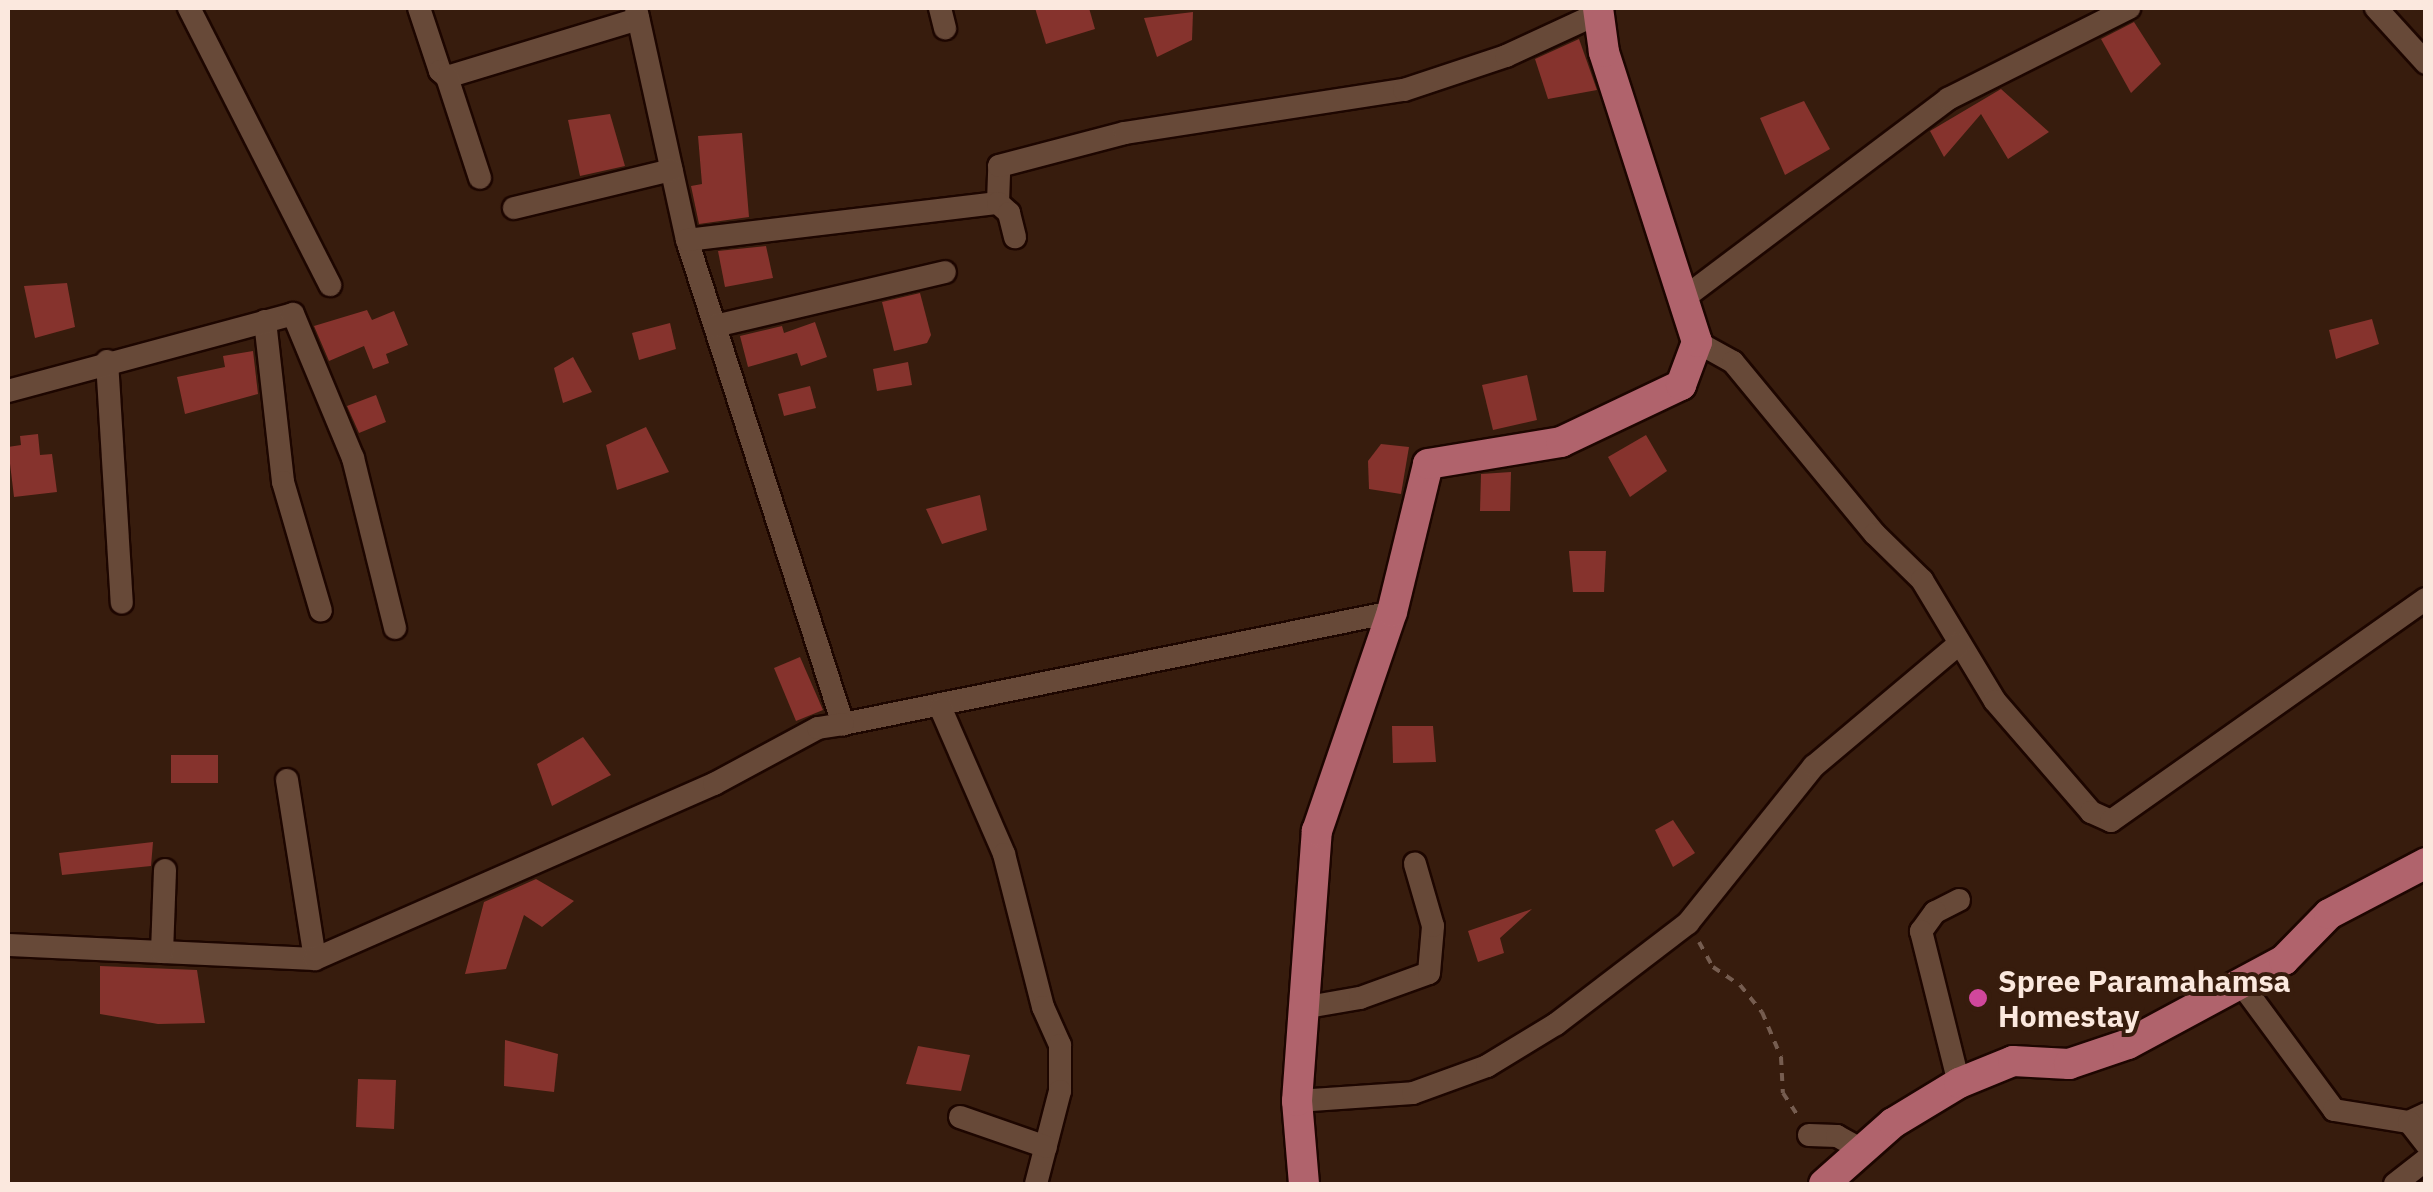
<!DOCTYPE html>
<html>
<head>
<meta charset="utf-8">
<style>
  body { margin:0 }
  #map { position:relative; width:2433px; height:1192px; overflow:hidden; background:#371c0d; font-family:"IBM Plex Sans",sans-serif }
  div>[style] { position:absolute }
  [style*='--x'] { left:calc(var(--x)*1px); top:calc(var(--y)*1px); width:calc(var(--w)*1px); rotate:calc(var(--a)*1deg) }
  .building>* { inset:0; background:#86332d }
  .path>* { height:4px; margin-top:-2px; transform-origin:0; background:repeating-linear-gradient(90deg,#765d50 0 8px,transparent 0 16px) }
  .roads { filter:drop-shadow(2px 0 #1d0600) drop-shadow(-2px 0 #1d0600) drop-shadow(0 2px #1d0600) drop-shadow(0 -2px #1d0600) }
  .minor>* { height:22px; margin:-11px; padding:0 11px; transform-origin:11px; border-radius:11px; background:#674938 }
  .major>* { height:30px; margin:-15px; padding:0 15px; transform-origin:15px; border-radius:15px; background:#b0636c }
  .dots>* { width:28px; height:28px; translate:-50% -50%; box-sizing:border-box; border:5px solid #371c0d; border-radius:50% }
  span { translate:-50% -50%; white-space:nowrap; text-align:center; line-height:1.15; -webkit-text-stroke:8px #371c0d; paint-order:stroke }
  .poi-label { font-size:30px; color:#fbe8de; font-weight:700 }
  .left { translate:0 -50%; text-align:left }
  .frame { position:absolute; inset:0; border:10px solid #fbe8de; pointer-events:none }
</style>
</head>
<body>
<div id="map">
  <div class="building">
    <i style="clip-path:polygon(1035px 8px,1089px 8px,1095px 29px,1046px 44px)"></i>
    <i style="clip-path:polygon(1193px 12px,1192px 40px,1157px 57px,1144px 18px)"></i>
    <i style="clip-path:polygon(2134px 22px,2161px 64px,2131px 93px,2101px 39px)"></i>
    <i style="clip-path:polygon(1579px 39px,1597px 90px,1548px 99px,1535px 59px)"></i>
    <i style="clip-path:polygon(2001px 89px,2049px 132px,2008px 159px,1981px 114px,1944px 157px,1930px 131px)"></i>
    <i style="clip-path:polygon(1804px 101px,1830px 149px,1785px 175px,1760px 118px)"></i>
    <i style="clip-path:polygon(610px 114px,625px 166px,580px 176px,568px 120px)"></i>
    <i style="clip-path:polygon(742px 133px,749px 217px,699px 224px,691px 186px,702px 184px,698px 136px)"></i>
    <i style="clip-path:polygon(766px 246px,773px 278px,725px 287px,718px 251px)"></i>
    <i style="clip-path:polygon(67px 283px,75px 327px,35px 338px,24px 286px)"></i>
    <i style="clip-path:polygon(920px 293px,931px 335px,927px 343px,894px 351px,882px 302px)"></i>
    <i style="clip-path:polygon(367px 310px,372px 320px,394px 311px,408px 345px,386px 354px,389px 363px,373px 369px,364px 346px,329px 361px,314px 326px)"></i>
    <i style="clip-path:polygon(2372px 319px,2379px 344px,2336px 359px,2329px 330px)"></i>
    <i style="clip-path:polygon(815px 322px,827px 357px,801px 366px,797px 353px,748px 367px,740px 336px,782px 326px,784px 333px)"></i>
    <i style="clip-path:polygon(670px 323px,676px 349px,639px 360px,632px 333px)"></i>
    <i style="clip-path:polygon(253px 351px,258px 394px,185px 414px,177px 377px,225px 367px,223px 356px)"></i>
    <i style="clip-path:polygon(573px 357px,592px 392px,563px 403px,554px 368px)"></i>
    <i style="clip-path:polygon(908px 362px,912px 385px,877px 391px,873px 369px)"></i>
    <i style="clip-path:polygon(1527px 375px,1537px 420px,1493px 430px,1482px 385px)"></i>
    <i style="clip-path:polygon(810px 386px,816px 408px,784px 416px,778px 394px)"></i>
    <i style="clip-path:polygon(376px 395px,386px 422px,359px 433px,347px 406px)"></i>
    <i style="clip-path:polygon(646px 427px,669px 472px,617px 490px,606px 445px)"></i>
    <i style="clip-path:polygon(38px 434px,40px 455px,52px 454px,57px 492px,14px 497px,8px 447px,21px 445px,20px 436px)"></i>
    <i style="clip-path:polygon(1646px 435px,1667px 471px,1630px 497px,1608px 457px)"></i>
    <i style="clip-path:polygon(1381px 444px,1409px 447px,1401px 494px,1369px 489px,1368px 461px)"></i>
    <i style="clip-path:polygon(1511px 472px,1510px 511px,1480px 511px,1481px 474px)"></i>
    <i style="clip-path:polygon(980px 495px,987px 530px,942px 544px,926px 509px)"></i>
    <i style="clip-path:polygon(1569px 551px,1606px 551px,1604px 592px,1573px 592px)"></i>
    <i style="clip-path:polygon(800px 657px,823px 710px,796px 721px,774px 668px)"></i>
    <i style="clip-path:polygon(1392px 726px,1433px 726px,1436px 762px,1393px 763px)"></i>
    <i style="clip-path:polygon(583px 737px,611px 775px,552px 806px,537px 764px)"></i>
    <i style="clip-path:polygon(171px 755px,218px 755px,218px 783px,171px 783px)"></i>
    <i style="clip-path:polygon(1673px 820px,1695px 853px,1673px 867px,1655px 830px)"></i>
    <i style="clip-path:polygon(153px 842px,151px 866px,62px 875px,59px 853px)"></i>
    <i style="clip-path:polygon(536px 879px,574px 901px,542px 927px,524px 915px,506px 969px,465px 974px,484px 902px)"></i>
    <i style="clip-path:polygon(1532px 909px,1500px 938px,1504px 953px,1478px 962px,1468px 931px)"></i>
    <i style="clip-path:polygon(100px 966px,197px 970px,205px 1023px,158px 1024px,100px 1014px)"></i>
    <i style="clip-path:polygon(505px 1040px,558px 1054px,554px 1092px,504px 1086px)"></i>
    <i style="clip-path:polygon(918px 1046px,970px 1055px,961px 1091px,906px 1084px)"></i>
    <i style="clip-path:polygon(358px 1079px,396px 1080px,394px 1129px,356px 1127px)"></i>
  </div>
  <div class="path">
    <i style="--x:1699;--y:942;--w:29;--a:61"></i>
    <i style="--x:1713;--y:967;--w:32;--a:34"></i>
    <i style="--x:1740;--y:985;--w:35;--a:51"></i>
    <i style="--x:1762;--y:1012;--w:49;--a:67.1"></i>
    <i style="--x:1781;--y:1057;--w:36;--a:87"></i>
    <i style="--x:1783;--y:1093;--w:30;--a:57"></i>
  </div>
  <div class="roads">
    <div class="minor">
      <i style="--x:189;--y:8;--w:311;--a:63"></i>
      <i style="--x:419;--y:8;--w:66;--a:71.6"></i>
      <i style="--x:440;--y:71;--w:9;--a:41"></i>
      <i style="--x:447;--y:77;--w:200;--a:-16.9"></i>
      <i style="--x:636;--y:8;--w:238;--a:77.6"></i>
      <i style="--x:687;--y:240;--w:509;--a:72.14"></i>
      <i style="--x:843;--y:724;--w:560;--a:-11.53"></i>
      <i style="--x:940;--y:8;--w:21;--a:76"></i>
      <i style="--x:2376;--y:8;--w:74;--a:47.7"></i>
      <i style="--x:447;--y:77;--w:106;--a:71.9"></i>
      <i style="--x:998;--y:203;--w:37;--a:-88"></i>
      <i style="--x:999;--y:166;--w:130;--a:-14.7"></i>
      <i style="--x:1125;--y:133;--w:282;--a:-8.8"></i>
      <i style="--x:1404;--y:90;--w:108;--a:-18.4"></i>
      <i style="--x:1506;--y:56;--w:102;--a:-24.8"></i>
      <i style="--x:514;--y:208;--w:162;--a:-13.6"></i>
      <i style="--x:687;--y:240;--w:313;--a:-6.8"></i>
      <i style="--x:998;--y:203;--w:15;--a:42"></i>
      <i style="--x:1009;--y:213;--w:25;--a:76"></i>
      <i style="--x:1684;--y:298;--w:331;--a:-37"></i>
      <i style="--x:1948;--y:99;--w:203;--a:-26.7"></i>
      <i style="--x:265;--y:321;--w:162;--a:83.6"></i>
      <i style="--x:283;--y:482;--w:134;--a:73.6"></i>
      <i style="--x:715;--y:326;--w:236;--a:-13.2"></i>
      <i style="--x:1697;--y:342;--w:41;--a:29.1"></i>
      <i style="--x:1733;--y:362;--w:223;--a:50.5"></i>
      <i style="--x:1875;--y:534;--w:66;--a:44.4"></i>
      <i style="--x:1922;--y:580;--w:141;--a:58.9"></i>
      <i style="--x:1995;--y:701;--w:147;--a:49.1"></i>
      <i style="--x:2091;--y:812;--w:22;--a:24"></i>
      <i style="--x:2111;--y:821;--w:385;--a:-35.2"></i>
      <i style="--x:107;--y:361;--w:242;--a:86.5"></i>
      <i style="--x:8;--y:391;--w:295;--a:-15.1"></i>
      <i style="--x:293;--y:314;--w:156;--a:67.4"></i>
      <i style="--x:353;--y:458;--w:175;--a:76.1"></i>
      <i style="--x:941;--y:709;--w:158;--a:66.5"></i>
      <i style="--x:1004;--y:854;--w:158;--a:75.7"></i>
      <i style="--x:1043;--y:1007;--w:42;--a:65.9"></i>
      <i style="--x:1060;--y:1045;--w:46;--a:90"></i>
      <i style="--x:1060;--y:1091;--w:96;--a:104.5"></i>
      <i style="--x:287;--y:780;--w:181;--a:81.1"></i>
      <i style="--x:1959;--y:900;--w:27;--a:153"></i>
      <i style="--x:1935;--y:912;--w:24;--a:126"></i>
      <i style="--x:1921;--y:931;--w:157;--a:76"></i>
      <i style="--x:8;--y:945;--w:307;--a:2.6"></i>
      <i style="--x:315;--y:959;--w:436;--a:-23.7"></i>
      <i style="--x:714;--y:784;--w:118;--a:-28.3"></i>
      <i style="--x:818;--y:728;--w:25;--a:-9"></i>
      <i style="--x:162;--y:952;--w:82;--a:-87.9"></i>
      <i style="--x:2239;--y:981;--w:160;--a:53.6"></i>
      <i style="--x:2334;--y:1110;--w:76;--a:9.1"></i>
      <i style="--x:1302;--y:1008;--w:59;--a:-9.8"></i>
      <i style="--x:1360;--y:998;--w:73;--a:-19.9"></i>
      <i style="--x:1429;--y:973;--w:47;--a:-85.1"></i>
      <i style="--x:1433;--y:926;--w:65;--a:-106.2"></i>
      <i style="--x:1297;--y:1101;--w:116;--a:-3.9"></i>
      <i style="--x:1413;--y:1093;--w:79;--a:-20"></i>
      <i style="--x:1487;--y:1066;--w:81;--a:-31.3"></i>
      <i style="--x:1556;--y:1024;--w:166;--a:-37.4"></i>
      <i style="--x:1688;--y:923;--w:201;--a:-51.3"></i>
      <i style="--x:1814;--y:766;--w:189;--a:-40.1"></i>
      <i style="--x:2426;--y:1114;--w:19;--a:155"></i>
      <i style="--x:2409;--y:1122;--w:28;--a:52"></i>
      <i style="--x:960;--y:1117;--w:91;--a:19.2"></i>
      <i style="--x:1809;--y:1135;--w:28;--a:2"></i>
      <i style="--x:1837;--y:1136;--w:29;--a:29"></i>
      <i style="--x:2395;--y:1184;--w:39;--a:-38"></i>
    </div>
    <div class="major">
      <i style="--x:1304;--y:1184;--w:83;--a:-94.8"></i>
      <i style="--x:1297;--y:1101;--w:271;--a:-85.8"></i>
      <i style="--x:1317;--y:831;--w:231;--a:-71.1"></i>
      <i style="--x:1392;--y:612;--w:152;--a:-76.3"></i>
      <i style="--x:1428;--y:464;--w:135;--a:-9.4"></i>
      <i style="--x:1561;--y:442;--w:133;--a:-25.4"></i>
      <i style="--x:1681;--y:385;--w:46;--a:-69.6"></i>
      <i style="--x:1697;--y:342;--w:305;--a:-107.8"></i>
      <i style="--x:1604;--y:52;--w:44;--a:-97.8"></i>
      <i style="--x:1824;--y:1184;--w:92;--a:-41.5"></i>
      <i style="--x:1893;--y:1123;--w:77;--a:-31.2"></i>
      <i style="--x:1959;--y:1083;--w:58;--a:-22.2"></i>
      <i style="--x:2013;--y:1061;--w:56;--a:3.1"></i>
      <i style="--x:2069;--y:1064;--w:62;--a:-18.7"></i>
      <i style="--x:2128;--y:1044;--w:177;--a:-28.3"></i>
      <i style="--x:2284;--y:960;--w:64;--a:-45.6"></i>
      <i style="--x:2329;--y:914;--w:110;--a:-27.7"></i>
    </div>
  </div>
  <div class="dots">
    <i style="left:1978px;top:998px;background:#d1479c"></i>
  </div>
  <div class="poi-label">
    <span class="left" style="left:1998px;top:998px">Spree Paramahamsa<br>Homestay</span>
  </div>
  <div class="frame"></div>
</div>
</body>
</html>
